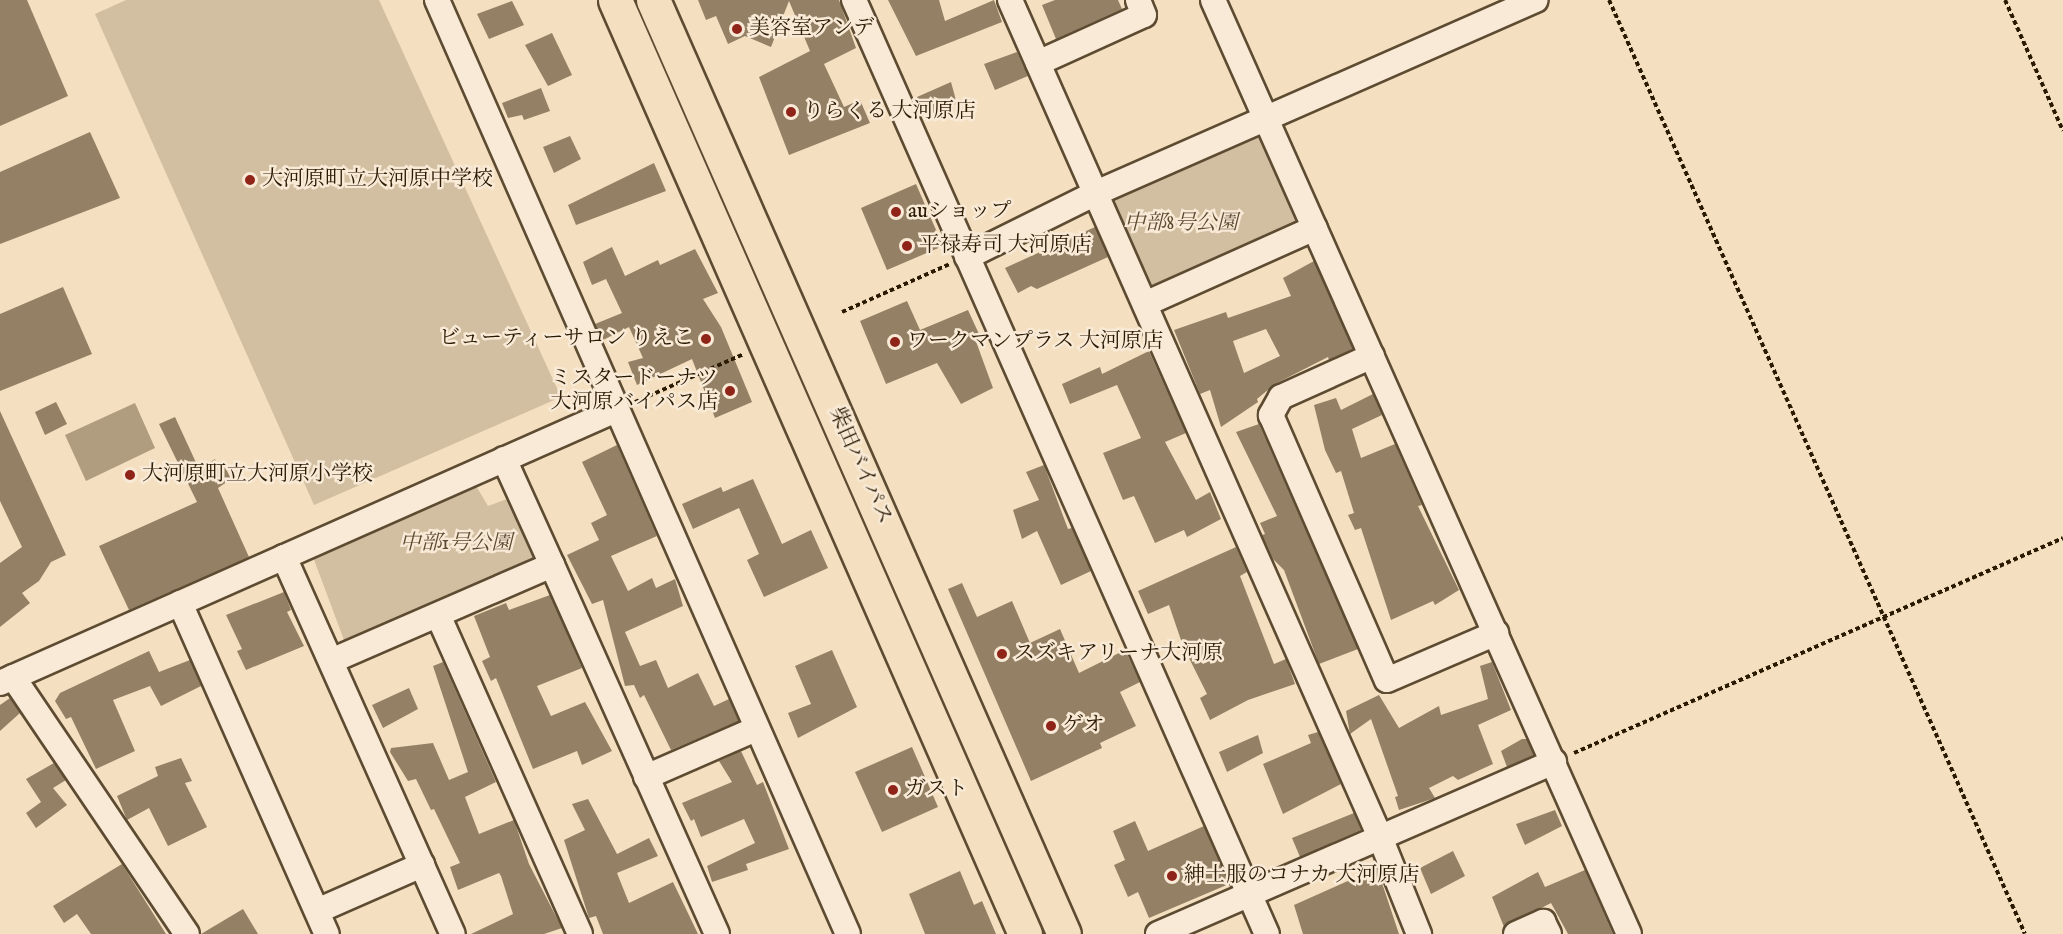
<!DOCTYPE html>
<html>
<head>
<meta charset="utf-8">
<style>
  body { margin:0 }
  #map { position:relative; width:2063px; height:934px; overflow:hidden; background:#f4dfc0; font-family:"IM FELL English","Noto Serif JP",serif }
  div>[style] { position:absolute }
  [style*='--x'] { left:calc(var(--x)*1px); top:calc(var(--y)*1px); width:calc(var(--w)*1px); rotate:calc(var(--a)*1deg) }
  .green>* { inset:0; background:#d2bea0 }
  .water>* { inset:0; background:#b09c7f }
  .building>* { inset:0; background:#948065 }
  .path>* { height:4px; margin-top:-2px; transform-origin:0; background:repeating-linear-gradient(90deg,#2b1a02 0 4.5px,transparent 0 7.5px) }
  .roads { filter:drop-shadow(2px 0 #5d4b32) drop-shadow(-2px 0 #5d4b32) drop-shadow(0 2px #5d4b32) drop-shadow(0 -2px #5d4b32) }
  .minor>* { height:24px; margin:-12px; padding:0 12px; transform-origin:12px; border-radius:12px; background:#f8ead6 }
  .trunk>* { height:33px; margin:-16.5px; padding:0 16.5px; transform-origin:16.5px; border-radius:16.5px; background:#f4dfc0 }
  .dots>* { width:16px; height:16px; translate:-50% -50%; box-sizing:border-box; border:3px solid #f8ead6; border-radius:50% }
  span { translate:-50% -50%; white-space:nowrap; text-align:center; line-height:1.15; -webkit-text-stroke:5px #f8ead6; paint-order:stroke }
  .poi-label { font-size:21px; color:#2b1a02 }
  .left { translate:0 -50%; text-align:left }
  .right { translate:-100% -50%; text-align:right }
  .park-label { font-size:21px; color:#5d4b31; font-style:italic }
  .street-label { font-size:21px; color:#2b1a02 }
</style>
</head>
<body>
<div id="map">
  <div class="green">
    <i style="clip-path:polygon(126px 0,379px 0,561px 397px,314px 505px,95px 14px)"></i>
    <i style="clip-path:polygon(1254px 136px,1265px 140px,1300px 219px,1296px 227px,1156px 290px,1149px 286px,1112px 204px,1116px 197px)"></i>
    <i style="clip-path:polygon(476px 486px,488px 506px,507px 499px,539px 557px,344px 640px,313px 557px)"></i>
  </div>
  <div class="water">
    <i style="clip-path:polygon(135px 403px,155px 448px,86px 481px,65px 435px)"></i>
  </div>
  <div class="building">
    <i style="clip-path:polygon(0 0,27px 0,68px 96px,0 126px)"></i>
    <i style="clip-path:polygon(698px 0,839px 0,856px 48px,824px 64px,844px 107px,860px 100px,870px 123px,789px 155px,759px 77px,810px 51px,789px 1px,771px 47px,745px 36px,728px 44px,716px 16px,706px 20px)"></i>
    <i style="clip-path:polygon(888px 0,939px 0,945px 21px,994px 0,1002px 22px,916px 56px)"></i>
    <i style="clip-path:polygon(1055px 0,1118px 0,1122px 9px,1056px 39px,1042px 5px)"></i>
    <i style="clip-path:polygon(512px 1px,524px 25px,489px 39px,477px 14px)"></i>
    <i style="clip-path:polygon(552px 33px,572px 75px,548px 86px,525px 45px)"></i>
    <i style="clip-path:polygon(1017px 52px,1028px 76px,995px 90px,984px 64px)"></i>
    <i style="clip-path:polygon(951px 82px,957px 104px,926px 116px,917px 97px)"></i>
    <i style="clip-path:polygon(541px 88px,550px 111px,524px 120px,522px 115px,508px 118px,502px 103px)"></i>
    <i style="clip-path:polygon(90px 132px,120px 198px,0 244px,0 172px)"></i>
    <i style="clip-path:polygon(570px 136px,581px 159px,554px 173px,543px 147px)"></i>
    <i style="clip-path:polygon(654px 163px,666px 191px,576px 225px,568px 205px)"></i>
    <i style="clip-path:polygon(916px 184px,943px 246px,887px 270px,861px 208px)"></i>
    <i style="clip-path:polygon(1095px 227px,1108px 257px,1037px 289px,1031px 286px,1018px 293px,1005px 268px)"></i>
    <i style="clip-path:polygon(612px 247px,625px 276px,658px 260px,660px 265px,695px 249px,718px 293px,703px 299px,721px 327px,752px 402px,715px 418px,692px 359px,637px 385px,628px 362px,643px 358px,629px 327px,603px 340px,595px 324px,622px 313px,606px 279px,592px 285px,583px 262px)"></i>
    <i style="clip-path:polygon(evenodd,1314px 261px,1353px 349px,1329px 360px,1328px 357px,1275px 384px,1257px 399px,1258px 402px,1221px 427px,1210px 390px,1200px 394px,1174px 330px,1226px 312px,1228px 318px,1291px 296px,1283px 278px,1314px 261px,1266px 329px,1280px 356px,1244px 373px,1233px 341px,1266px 329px)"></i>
    <i style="clip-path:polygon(63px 287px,92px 354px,0 391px,0 314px)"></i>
    <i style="clip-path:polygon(907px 301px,920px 330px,968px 310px,979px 334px,974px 336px,993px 388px,961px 404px,937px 363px,886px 384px,860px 321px)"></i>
    <i style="clip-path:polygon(1149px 351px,1186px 433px,1165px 442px,1196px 500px,1210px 492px,1221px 519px,1187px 537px,1184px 530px,1155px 543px,1134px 496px,1123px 500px,1103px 453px,1141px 438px,1117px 385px,1070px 404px,1062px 384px,1100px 367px,1102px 374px)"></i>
    <i style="clip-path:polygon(1373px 394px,1382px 415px,1352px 429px,1361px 458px,1395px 444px,1422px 505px,1418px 506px,1459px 590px,1435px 605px,1433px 601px,1391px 620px,1361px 528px,1355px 530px,1348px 515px,1354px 513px,1341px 471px,1336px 473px,1325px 450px,1314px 405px,1336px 398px,1341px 410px)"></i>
    <i style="clip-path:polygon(56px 402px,67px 424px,45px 435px,35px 412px)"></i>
    <i style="clip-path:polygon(0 411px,66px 555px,51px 562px,39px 581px,22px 593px,30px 603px,0 627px,0 563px,22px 547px,0 501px)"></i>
    <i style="clip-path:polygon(175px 417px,199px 469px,215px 459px,217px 465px,223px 463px,231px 479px,218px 488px,249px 557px,129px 610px,99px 546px,197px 502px,159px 424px)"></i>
    <i style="clip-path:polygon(1259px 424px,1358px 649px,1319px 664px,1284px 570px,1273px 559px,1262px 535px,1265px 534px,1260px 523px,1277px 516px,1236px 432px)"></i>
    <i style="clip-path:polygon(617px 445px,657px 536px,611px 556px,628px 591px,652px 578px,656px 588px,675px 579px,683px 606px,625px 632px,640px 666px,656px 660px,668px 688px,698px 673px,714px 706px,729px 699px,739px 721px,671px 750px,644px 695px,640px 698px,634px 685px,625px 686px,603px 600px,592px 604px,567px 555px,599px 540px,591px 523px,607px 515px,582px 462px)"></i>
    <i style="clip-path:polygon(1044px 465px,1068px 529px,1072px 528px,1091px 571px,1061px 585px,1037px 531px,1022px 539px,1013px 510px,1039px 500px,1026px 472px)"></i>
    <i style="clip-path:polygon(753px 479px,782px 544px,811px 530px,828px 568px,764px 597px,747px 560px,759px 554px,739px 508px,693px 529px,682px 504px,721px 487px,723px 492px)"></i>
    <i style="clip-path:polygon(1236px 547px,1247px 572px,1240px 576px,1274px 664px,1286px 659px,1295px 684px,1248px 700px,1210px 720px,1200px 698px,1207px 694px,1183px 646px,1169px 605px,1148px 614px,1138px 591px)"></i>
    <i style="clip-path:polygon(962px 583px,977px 617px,1012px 601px,1030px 643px,1060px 629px,1079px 673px,1125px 650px,1140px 682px,1120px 692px,1136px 726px,1100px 743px,1102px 748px,1031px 781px,948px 589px)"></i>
    <i style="clip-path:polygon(284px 592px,291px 610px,287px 612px,304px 646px,246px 670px,237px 651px,242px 649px,226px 615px)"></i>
    <i style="clip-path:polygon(550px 595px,582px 668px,537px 686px,551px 716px,585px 702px,612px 751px,582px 765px,577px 751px,533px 769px,496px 678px,491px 681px,482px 661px,490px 657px,474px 616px,506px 603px,509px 610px)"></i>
    <i style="clip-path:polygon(832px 650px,857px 707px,798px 738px,788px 713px,811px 704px,795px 666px)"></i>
    <i style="clip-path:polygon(149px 651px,159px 672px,190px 660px,201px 686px,161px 706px,150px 686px,113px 700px,135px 751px,96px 769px,71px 717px,66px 719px,55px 701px,60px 693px)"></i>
    <i style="clip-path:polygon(443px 662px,496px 782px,465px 797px,479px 834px,514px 820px,529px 864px,562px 928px,544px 934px,471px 934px,513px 914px,501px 876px,499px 873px,458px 890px,450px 867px,460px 863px,434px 809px,431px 810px,416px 779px,408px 781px,390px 752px,391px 748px,433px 743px,449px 780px,468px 772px,433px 666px)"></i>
    <i style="clip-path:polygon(1492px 662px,1511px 710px,1478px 725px,1493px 764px,1458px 780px,1453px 776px,1429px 788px,1435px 798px,1399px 810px,1395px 797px,1398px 796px,1371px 719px,1350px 734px,1346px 711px,1379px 695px,1399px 728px,1439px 706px,1441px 715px,1488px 699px,1480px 666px)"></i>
    <i style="clip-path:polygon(409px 688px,418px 709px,383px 728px,372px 705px)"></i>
    <i style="clip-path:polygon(10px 698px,20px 713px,0 731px,0 705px)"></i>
    <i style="clip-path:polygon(1318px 732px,1341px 784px,1283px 814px,1263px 764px,1311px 743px,1308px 735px)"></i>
    <i style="clip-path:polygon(1258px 735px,1263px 753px,1227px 772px,1219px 752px)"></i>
    <i style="clip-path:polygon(1522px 739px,1527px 739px,1534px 755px,1507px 767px,1501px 751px)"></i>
    <i style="clip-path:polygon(912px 747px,938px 807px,882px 832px,855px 772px)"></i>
    <i style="clip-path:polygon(741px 751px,757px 785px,763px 782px,789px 849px,746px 864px,748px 870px,712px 882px,707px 866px,755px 843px,744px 819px,701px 837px,694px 819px,691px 821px,682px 803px,732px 782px,719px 761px)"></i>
    <i style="clip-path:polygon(181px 758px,192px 781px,185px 783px,207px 827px,168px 846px,149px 808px,127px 820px,117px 796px,158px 776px,155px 767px)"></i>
    <i style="clip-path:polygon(54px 763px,66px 780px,53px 788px,67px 805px,36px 828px,26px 813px,41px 802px,26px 779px)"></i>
    <i style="clip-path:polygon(588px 799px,617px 854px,649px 838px,658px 856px,617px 873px,629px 903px,673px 882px,698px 934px,603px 934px,596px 916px,589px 918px,564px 840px,585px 830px,572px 804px)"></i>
    <i style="clip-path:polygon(1555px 810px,1562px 826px,1525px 845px,1516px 824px)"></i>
    <i style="clip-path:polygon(1354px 813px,1361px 830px,1300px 857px,1292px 838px)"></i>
    <i style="clip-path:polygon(1135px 821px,1148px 851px,1204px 826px,1229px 884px,1149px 918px,1138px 892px,1128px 897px,1114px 865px,1125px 860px,1113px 831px)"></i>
    <i style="clip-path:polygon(1453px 851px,1465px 876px,1431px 894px,1420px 868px)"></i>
    <i style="clip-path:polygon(122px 864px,166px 934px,91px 934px,77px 914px,64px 923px,53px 906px)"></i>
    <i style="clip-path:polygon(1377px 868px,1399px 934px,1303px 934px,1294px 905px)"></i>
    <i style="clip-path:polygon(1585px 870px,1613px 934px,1568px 934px,1551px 903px,1504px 927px,1492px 897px,1538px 872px,1545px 887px)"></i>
    <i style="clip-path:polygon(960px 871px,974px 905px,982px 901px,996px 934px,925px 934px,909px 894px)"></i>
    <i style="clip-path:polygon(243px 909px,258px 934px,201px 934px)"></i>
  </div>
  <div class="path">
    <i style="--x:1609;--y:0;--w:1022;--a:65.99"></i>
    <i style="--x:2005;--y:0;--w:143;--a:66.1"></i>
    <i style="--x:842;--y:312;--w:118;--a:-24"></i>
    <i style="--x:635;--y:402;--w:119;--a:-23.8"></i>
    <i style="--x:1574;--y:753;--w:534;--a:-23.73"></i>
  </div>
  <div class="roads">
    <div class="minor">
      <i style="--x:437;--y:0;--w:1020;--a:66.25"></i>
      <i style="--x:854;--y:0;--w:1021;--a:66.15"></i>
      <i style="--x:1010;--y:0;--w:915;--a:66.15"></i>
      <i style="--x:1380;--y:837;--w:105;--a:68.1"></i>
      <i style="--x:1213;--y:0;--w:1022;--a:65.99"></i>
      <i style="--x:1038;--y:63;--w:116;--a:-24.4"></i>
      <i style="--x:1144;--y:15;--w:16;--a:-112"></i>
      <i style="--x:967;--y:257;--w:144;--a:-26.4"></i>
      <i style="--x:1096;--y:193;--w:480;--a:-23.7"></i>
      <i style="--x:1145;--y:304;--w:186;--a:-24.1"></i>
      <i style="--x:1372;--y:356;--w:100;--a:155.7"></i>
      <i style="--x:1281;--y:397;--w:21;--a:119"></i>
      <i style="--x:1271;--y:415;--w:289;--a:66.4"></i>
      <i style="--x:1387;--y:680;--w:119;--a:-23.3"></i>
      <i style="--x:504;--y:459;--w:116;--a:65.6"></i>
      <i style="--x:284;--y:557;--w:362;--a:-23.9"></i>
      <i style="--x:180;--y:603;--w:362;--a:66.1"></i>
      <i style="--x:438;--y:615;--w:349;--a:66"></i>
      <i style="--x:331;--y:661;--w:241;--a:-23.5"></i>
      <i style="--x:552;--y:565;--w:404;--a:65.9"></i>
      <i style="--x:13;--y:677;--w:310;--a:55.9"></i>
      <i style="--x:0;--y:683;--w:311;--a:-23.9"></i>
      <i style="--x:284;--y:557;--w:413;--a:65.9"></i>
      <i style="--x:646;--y:777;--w:120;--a:-23.6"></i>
      <i style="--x:317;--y:911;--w:115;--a:-23.7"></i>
      <i style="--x:1158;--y:934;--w:432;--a:-23.5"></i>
      <i style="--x:1516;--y:934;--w:30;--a:-24"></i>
      <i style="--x:1543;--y:922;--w:13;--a:63"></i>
    </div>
    <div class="trunk">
      <i style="--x:615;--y:0;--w:1020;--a:66.3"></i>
      <i style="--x:653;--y:0;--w:1020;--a:66.25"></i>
    </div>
  </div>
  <div class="dots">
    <i style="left:737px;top:29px;background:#8f2418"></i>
    <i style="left:791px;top:112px;background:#8f2418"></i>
    <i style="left:250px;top:180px;background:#8f2418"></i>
    <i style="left:896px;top:212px;background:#8f2418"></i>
    <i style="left:907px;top:246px;background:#8f2418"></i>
    <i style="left:706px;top:339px;background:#8f2418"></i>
    <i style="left:895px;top:342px;background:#8f2418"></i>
    <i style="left:730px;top:391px;background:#8f2418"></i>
    <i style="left:130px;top:475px;background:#8f2418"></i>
    <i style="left:1002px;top:654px;background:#8f2418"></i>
    <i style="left:1051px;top:726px;background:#8f2418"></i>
    <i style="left:893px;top:790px;background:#8f2418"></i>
    <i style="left:1172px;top:876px;background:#8f2418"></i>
  </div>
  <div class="poi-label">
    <span class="left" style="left:749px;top:29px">美容室アンデ</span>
    <span class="left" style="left:803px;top:112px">りらくる 大河原店</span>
    <span class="left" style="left:262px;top:180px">大河原町立大河原中学校</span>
    <span class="left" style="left:908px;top:212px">auショップ</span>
    <span class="left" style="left:919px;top:246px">平禄寿司 大河原店</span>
    <span class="right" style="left:694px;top:339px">ビューティーサロン りえこ</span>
    <span class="left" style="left:907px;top:342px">ワークマンプラス 大河原店</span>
    <span class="right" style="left:718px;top:391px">ミスタードーナツ<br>大河原バイパス店</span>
    <span class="left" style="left:142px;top:475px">大河原町立大河原小学校</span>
    <span class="left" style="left:1014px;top:654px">スズキアリーナ大河原</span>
    <span class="left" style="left:1063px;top:726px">ゲオ</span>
    <span class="left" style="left:905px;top:790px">ガスト</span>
    <span class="left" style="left:1184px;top:876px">紳士服のコナカ 大河原店</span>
  </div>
  <div class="park-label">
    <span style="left:1181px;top:224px">中部8号公園</span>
    <span style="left:456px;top:544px">中部1号公園</span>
  </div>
  <div class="street-label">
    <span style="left:860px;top:466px;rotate:66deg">柴田バイパス</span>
  </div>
</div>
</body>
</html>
